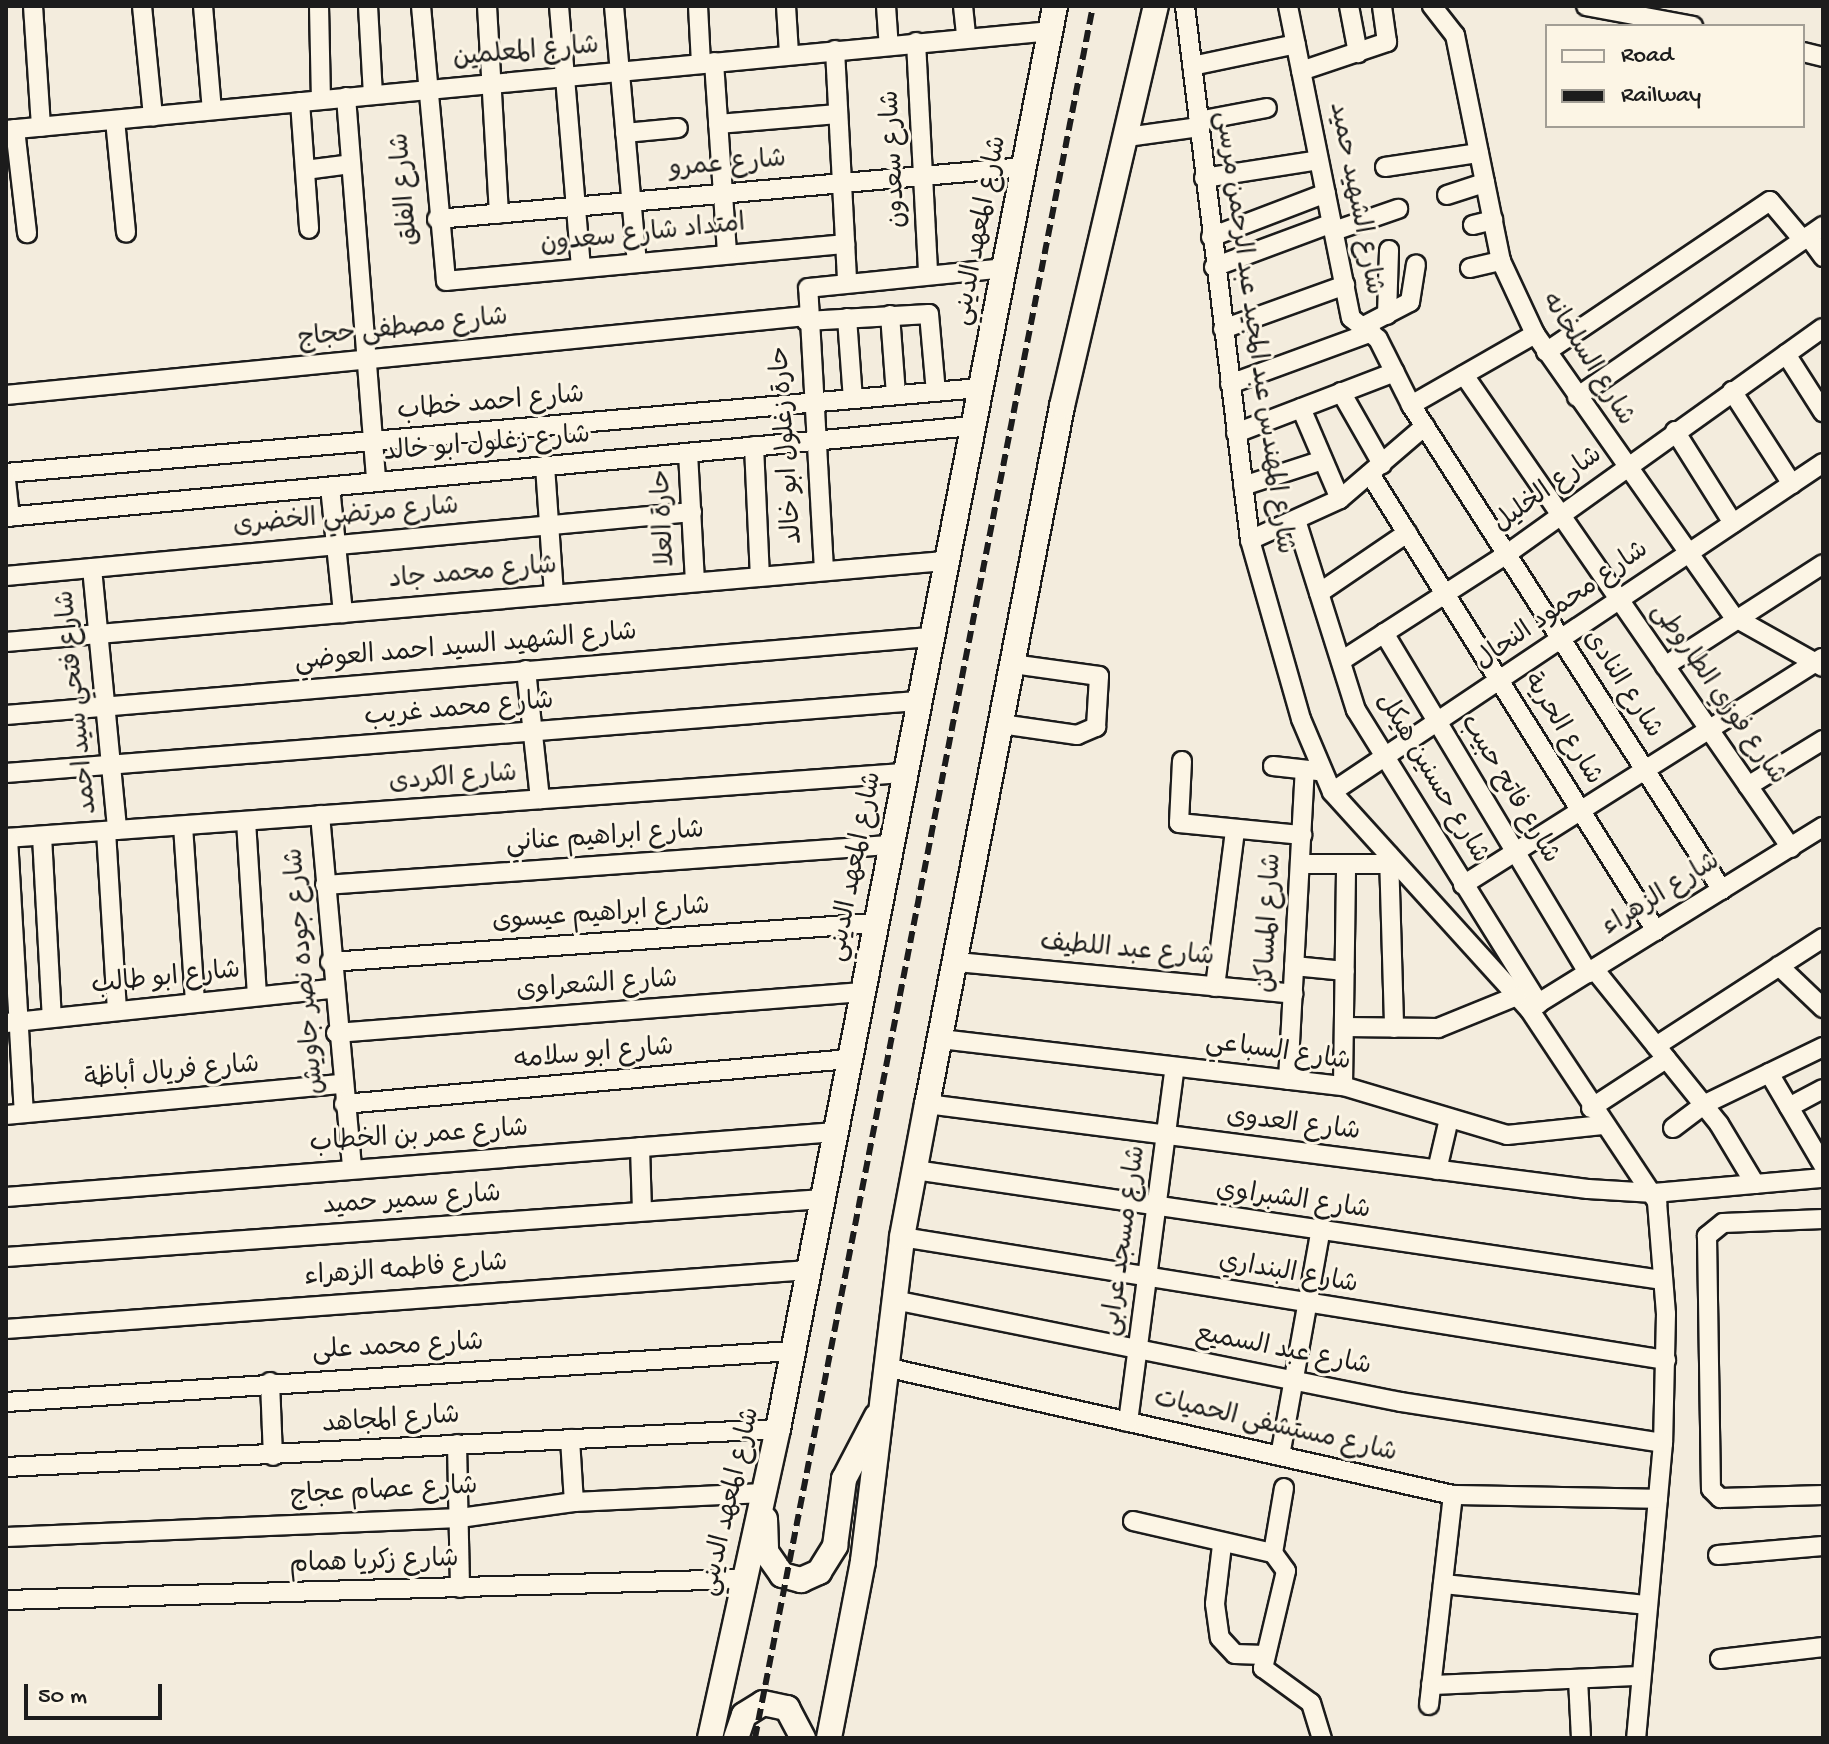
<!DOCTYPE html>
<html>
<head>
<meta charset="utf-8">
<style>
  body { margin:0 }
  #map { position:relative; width:1829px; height:1744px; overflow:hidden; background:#f3ecdd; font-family:"Gochi Hand","Playpen Sans Arabic",sans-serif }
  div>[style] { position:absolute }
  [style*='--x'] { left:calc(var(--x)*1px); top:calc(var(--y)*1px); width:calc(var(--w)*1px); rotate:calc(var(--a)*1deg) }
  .roads { filter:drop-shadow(2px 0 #1c1c1c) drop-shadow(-2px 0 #1c1c1c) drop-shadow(0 2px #1c1c1c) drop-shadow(0 -2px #1c1c1c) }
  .minor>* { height:18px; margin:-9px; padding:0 9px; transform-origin:9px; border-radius:9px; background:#fcf5e5 }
  .major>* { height:24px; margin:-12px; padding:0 12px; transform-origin:12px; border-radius:12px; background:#fcf5e5 }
  .rail>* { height:6px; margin-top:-3px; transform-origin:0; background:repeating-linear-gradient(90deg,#1c1c1c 0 12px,transparent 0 18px) }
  span { translate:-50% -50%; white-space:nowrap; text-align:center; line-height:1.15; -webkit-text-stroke:6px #fcf5e5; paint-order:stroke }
  .street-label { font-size:26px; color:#1c1c1c }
  .frame { position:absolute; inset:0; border:8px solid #1c1c1c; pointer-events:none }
  .legend { position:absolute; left:1545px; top:24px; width:260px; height:104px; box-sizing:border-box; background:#fcf5e5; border:2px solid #a29e95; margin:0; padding:10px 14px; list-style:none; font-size:24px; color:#1c1c1c }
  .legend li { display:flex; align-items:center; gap:16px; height:40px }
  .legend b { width:40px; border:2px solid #a29e95 }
  .scale { position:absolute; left:24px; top:1684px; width:138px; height:36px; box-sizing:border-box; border:4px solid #1c1c1c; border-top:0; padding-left:10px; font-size:24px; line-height:28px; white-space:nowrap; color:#1c1c1c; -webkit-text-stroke:6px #fcf5e5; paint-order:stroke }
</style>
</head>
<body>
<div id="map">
  <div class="roads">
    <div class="minor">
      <i style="--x:33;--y:6;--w:121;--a:86.2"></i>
      <i style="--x:142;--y:6;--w:111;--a:84.3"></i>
      <i style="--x:203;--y:6;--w:104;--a:85.1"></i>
      <i style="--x:319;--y:6;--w:94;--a:88.8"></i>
      <i style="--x:368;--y:6;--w:89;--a:86.8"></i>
      <i style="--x:421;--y:6;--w:276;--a:84.8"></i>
      <i style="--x:446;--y:281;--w:401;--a:-5.3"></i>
      <i style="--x:487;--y:6;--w:208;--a:86.7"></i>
      <i style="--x:559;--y:6;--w:262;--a:85.2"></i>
      <i style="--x:614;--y:6;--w:258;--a:84.9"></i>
      <i style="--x:698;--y:6;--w:57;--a:87"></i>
      <i style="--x:786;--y:6;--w:48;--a:86.4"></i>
      <i style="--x:886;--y:6;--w:39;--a:86"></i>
      <i style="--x:963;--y:6;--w:31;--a:84"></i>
      <i style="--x:1185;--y:6;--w:538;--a:83.06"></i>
      <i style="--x:1250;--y:540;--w:186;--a:74.1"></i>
      <i style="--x:1301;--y:719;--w:79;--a:67"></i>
      <i style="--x:1332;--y:792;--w:293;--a:47.8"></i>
      <i style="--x:1529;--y:1009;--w:232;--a:56.4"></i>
      <i style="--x:1657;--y:1202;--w:112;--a:85.4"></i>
      <i style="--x:1666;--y:1314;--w:129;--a:91.3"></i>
      <i style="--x:1663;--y:1443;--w:296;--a:95.2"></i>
      <i style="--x:1288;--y:6;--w:318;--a:78.6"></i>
      <i style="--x:1351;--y:318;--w:34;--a:38"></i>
      <i style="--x:1378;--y:339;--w:74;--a:63.4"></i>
      <i style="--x:1411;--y:405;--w:576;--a:57.33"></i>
      <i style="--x:1349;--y:6;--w:48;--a:79.2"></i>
      <i style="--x:1432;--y:6;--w:37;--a:52"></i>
      <i style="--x:1455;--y:35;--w:231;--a:78.5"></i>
      <i style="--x:1501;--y:261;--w:81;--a:65"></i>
      <i style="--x:1535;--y:334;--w:346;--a:54.9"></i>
      <i style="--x:1734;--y:617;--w:102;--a:29.3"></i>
      <i style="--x:1586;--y:6;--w:109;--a:10.6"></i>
      <i style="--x:916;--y:42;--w:231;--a:87"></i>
      <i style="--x:835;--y:50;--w:229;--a:87"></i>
      <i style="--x:1803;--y:52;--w:21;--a:14"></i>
      <i style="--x:714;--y:62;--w:192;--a:86.1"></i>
      <i style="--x:1192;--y:66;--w:106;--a:-11.9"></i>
      <i style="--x:1301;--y:71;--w:91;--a:-18.6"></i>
      <i style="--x:1387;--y:42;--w:36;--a:-98"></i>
      <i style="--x:346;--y:97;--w:386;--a:85.5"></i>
      <i style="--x:300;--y:102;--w:127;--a:85.9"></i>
      <i style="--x:115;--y:120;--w:113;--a:84.4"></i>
      <i style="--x:1198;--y:121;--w:70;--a:-10.7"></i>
      <i style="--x:718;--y:124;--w:120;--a:-4.8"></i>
      <i style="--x:15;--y:129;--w:105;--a:83.4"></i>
      <i style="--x:6;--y:130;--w:1050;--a:-5.41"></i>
      <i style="--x:625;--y:133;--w:53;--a:-5.4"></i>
      <i style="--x:1127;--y:137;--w:73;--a:-7.9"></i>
      <i style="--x:1385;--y:167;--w:95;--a:-8.5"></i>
      <i style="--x:305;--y:170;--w:46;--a:-7.4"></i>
      <i style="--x:1204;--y:178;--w:116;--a:-8.9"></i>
      <i style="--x:1447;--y:195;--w:40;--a:-18"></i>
      <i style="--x:437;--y:219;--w:589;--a:-5.06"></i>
      <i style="--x:1473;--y:225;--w:21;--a:-14"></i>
      <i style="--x:1334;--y:231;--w:68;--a:-19"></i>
      <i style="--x:1808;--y:236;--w:26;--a:54"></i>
      <i style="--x:1211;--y:237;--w:123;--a:-20.9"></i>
      <i style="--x:1214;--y:267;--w:126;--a:-20.4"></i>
      <i style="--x:1470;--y:268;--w:32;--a:-13"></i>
      <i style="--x:890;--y:315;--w:80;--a:85.7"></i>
      <i style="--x:1387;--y:315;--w:65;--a:-88.2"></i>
      <i style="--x:847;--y:318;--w:81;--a:85.8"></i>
      <i style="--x:806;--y:321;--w:123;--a:-3.3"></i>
      <i style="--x:929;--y:314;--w:78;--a:84.9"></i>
      <i style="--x:1362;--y:327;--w:54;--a:-27.5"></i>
      <i style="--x:1410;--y:302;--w:38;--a:-81"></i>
      <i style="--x:1223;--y:329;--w:130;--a:-19.8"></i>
      <i style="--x:1546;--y:352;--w:270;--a:-34"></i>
      <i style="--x:1770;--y:201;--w:51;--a:49.8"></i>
      <i style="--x:1786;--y:354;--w:69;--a:57.5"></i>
      <i style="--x:1464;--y:375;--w:575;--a:55.34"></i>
      <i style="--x:1230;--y:384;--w:151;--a:-20.1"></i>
      <i style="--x:1732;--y:391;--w:111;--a:57.2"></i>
      <i style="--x:1341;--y:392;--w:83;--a:60.3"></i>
      <i style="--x:6;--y:395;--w:804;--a:-5.64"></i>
      <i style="--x:1577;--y:397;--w:300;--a:-34.8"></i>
      <i style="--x:1411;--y:405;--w:143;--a:-29.8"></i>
      <i style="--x:1301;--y:408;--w:99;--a:66.8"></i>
      <i style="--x:1675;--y:431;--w:109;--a:57.8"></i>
      <i style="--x:1236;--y:433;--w:170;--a:-21"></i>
      <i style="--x:754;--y:446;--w:130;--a:87.4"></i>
      <i style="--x:688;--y:453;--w:128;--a:86.9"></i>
      <i style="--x:545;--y:466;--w:128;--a:86"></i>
      <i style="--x:6;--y:473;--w:978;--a:-4.99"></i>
      <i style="--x:1370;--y:474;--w:539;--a:57.96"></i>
      <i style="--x:6;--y:480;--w:37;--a:84"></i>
      <i style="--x:1243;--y:486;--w:84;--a:-18"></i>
      <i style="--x:330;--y:487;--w:127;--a:84.1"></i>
      <i style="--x:6;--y:517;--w:970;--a:-5.38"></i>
      <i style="--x:1296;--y:520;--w:199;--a:72.5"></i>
      <i style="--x:1356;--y:710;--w:346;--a:58.1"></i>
      <i style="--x:1250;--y:540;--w:99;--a:-24.5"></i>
      <i style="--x:1340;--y:499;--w:112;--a:-40.7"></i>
      <i style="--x:92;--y:568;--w:263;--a:84.5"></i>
      <i style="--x:824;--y:570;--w:282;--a:-93.2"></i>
      <i style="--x:808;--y:288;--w:197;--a:-5.8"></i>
      <i style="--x:6;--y:576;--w:689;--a:-5.33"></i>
      <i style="--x:1319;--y:593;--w:107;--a:-34.3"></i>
      <i style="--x:1384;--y:633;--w:397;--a:59"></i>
      <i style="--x:6;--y:642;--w:942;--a:-4.93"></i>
      <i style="--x:1341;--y:661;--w:197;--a:-32.8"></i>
      <i style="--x:1507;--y:554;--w:388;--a:-35.6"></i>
      <i style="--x:1665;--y:666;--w:188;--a:-32.8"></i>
      <i style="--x:526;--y:670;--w:130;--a:83.8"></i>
      <i style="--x:6;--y:715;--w:927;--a:-4.83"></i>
      <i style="--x:1001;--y:724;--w:77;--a:8.2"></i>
      <i style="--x:1077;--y:735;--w:21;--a:-23"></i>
      <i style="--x:1096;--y:727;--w:51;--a:-86.6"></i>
      <i style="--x:1099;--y:676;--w:88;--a:-172.1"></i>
      <i style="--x:1182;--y:761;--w:62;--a:92.8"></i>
      <i style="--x:1179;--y:823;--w:124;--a:5.6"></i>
      <i style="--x:1273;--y:766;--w:45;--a:6.3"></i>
      <i style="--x:6;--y:773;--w:914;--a:-4.52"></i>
      <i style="--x:1748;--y:786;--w:88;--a:-31.5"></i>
      <i style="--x:1332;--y:792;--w:591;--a:-33.82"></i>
      <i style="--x:320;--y:815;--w:355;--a:84.8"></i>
      <i style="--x:246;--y:821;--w:175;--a:86.4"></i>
      <i style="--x:183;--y:826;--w:177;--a:86.1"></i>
      <i style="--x:106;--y:831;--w:180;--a:86.5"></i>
      <i style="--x:42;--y:836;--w:182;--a:86.9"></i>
      <i style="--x:6;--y:838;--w:899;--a:-4.14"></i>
      <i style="--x:8;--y:838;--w:275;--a:86.7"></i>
      <i style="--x:1389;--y:855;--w:173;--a:88.3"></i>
      <i style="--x:1300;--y:864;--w:89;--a:0"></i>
      <i style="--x:325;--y:885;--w:565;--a:-4.06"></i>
      <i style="--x:1463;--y:885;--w:425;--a:-32.3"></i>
      <i style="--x:330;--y:962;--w:546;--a:-4.09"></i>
      <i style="--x:957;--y:962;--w:338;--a:5.4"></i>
      <i style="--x:1294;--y:966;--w:51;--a:5.6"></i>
      <i style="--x:1779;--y:966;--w:61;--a:43.7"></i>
      <i style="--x:1594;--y:969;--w:199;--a:51.1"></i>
      <i style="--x:1719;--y:1124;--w:70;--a:59"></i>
      <i style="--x:1215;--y:987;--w:158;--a:-82.7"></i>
      <i style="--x:1529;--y:1009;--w:346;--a:-31.8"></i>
      <i style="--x:6;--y:1023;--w:328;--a:-6"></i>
      <i style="--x:1344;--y:1027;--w:94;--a:0.6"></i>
      <i style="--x:1438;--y:1028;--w:85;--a:-22.1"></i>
      <i style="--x:336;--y:1033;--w:528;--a:-4.46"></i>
      <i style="--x:941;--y:1039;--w:405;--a:6.7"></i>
      <i style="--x:1343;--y:1086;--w:171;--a:16.6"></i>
      <i style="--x:1507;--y:1135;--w:96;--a:-6"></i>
      <i style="--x:1656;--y:1046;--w:199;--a:-32.9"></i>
      <i style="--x:1769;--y:1073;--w:107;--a:59.6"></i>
      <i style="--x:1288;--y:1080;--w:310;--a:-86.9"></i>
      <i style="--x:1343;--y:1086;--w:222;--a:-89.2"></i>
      <i style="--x:344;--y:1104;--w:507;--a:-5.09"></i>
      <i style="--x:927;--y:1104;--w:666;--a:7.33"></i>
      <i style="--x:1588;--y:1189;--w:66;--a:3.5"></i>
      <i style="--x:1654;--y:1193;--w:170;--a:-5.1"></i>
      <i style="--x:1789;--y:1107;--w:38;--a:-28"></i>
      <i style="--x:1591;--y:1108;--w:90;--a:-33.2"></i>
      <i style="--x:6;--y:1115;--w:337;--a:-5.3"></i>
      <i style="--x:1673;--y:1128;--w:38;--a:-37"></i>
      <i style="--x:1703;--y:1105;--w:133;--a:-25.8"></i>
      <i style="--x:640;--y:1147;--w:64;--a:88.2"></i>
      <i style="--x:915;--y:1170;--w:756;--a:8.37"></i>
      <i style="--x:1437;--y:1170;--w:52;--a:-76.8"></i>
      <i style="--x:6;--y:1197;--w:832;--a:-4.48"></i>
      <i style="--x:1823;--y:1219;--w:100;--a:177.7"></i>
      <i style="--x:1723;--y:1223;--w:21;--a:141"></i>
      <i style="--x:1707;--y:1236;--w:253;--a:89.1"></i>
      <i style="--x:1711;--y:1489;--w:13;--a:45"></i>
      <i style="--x:1720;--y:1498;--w:103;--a:-1.7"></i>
      <i style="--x:902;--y:1237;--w:774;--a:9.15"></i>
      <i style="--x:6;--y:1257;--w:819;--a:-4.06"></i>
      <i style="--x:894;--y:1300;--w:517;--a:11.38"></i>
      <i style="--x:1401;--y:1402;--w:265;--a:8.9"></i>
      <i style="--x:6;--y:1329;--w:805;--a:-4.2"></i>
      <i style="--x:885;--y:1367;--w:582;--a:12.7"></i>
      <i style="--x:1453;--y:1495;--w:205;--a:1.1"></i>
      <i style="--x:270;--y:1382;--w:74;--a:87.7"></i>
      <i style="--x:6;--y:1402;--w:789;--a:-3.71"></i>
      <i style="--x:1128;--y:1422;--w:358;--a:-82.5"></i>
      <i style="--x:570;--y:1439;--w:63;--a:86.4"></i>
      <i style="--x:457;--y:1444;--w:144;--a:88.8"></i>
      <i style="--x:1280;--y:1456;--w:227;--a:-79.8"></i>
      <i style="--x:6;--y:1467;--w:773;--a:-2.82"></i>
      <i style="--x:1284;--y:1488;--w:66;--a:99.6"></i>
      <i style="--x:1273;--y:1553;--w:22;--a:54"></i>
      <i style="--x:1286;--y:1571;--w:100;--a:103.3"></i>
      <i style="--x:1263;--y:1668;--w:59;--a:36.1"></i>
      <i style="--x:1311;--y:1703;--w:37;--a:73"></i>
      <i style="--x:1133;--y:1521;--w:144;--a:12.9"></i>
      <i style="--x:6;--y:1537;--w:454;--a:-2.4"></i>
      <i style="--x:460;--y:1518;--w:115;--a:-8"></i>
      <i style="--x:574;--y:1502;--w:190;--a:-2.7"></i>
      <i style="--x:1222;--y:1545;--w:59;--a:96.8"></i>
      <i style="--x:1215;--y:1604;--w:34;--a:82"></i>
      <i style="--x:1220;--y:1638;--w:22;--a:47"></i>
      <i style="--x:1235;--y:1654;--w:30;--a:2"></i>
      <i style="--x:1718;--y:1555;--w:105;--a:-4.9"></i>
      <i style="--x:1443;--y:1584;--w:204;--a:5.9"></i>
      <i style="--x:6;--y:1600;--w:737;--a:-1.63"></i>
      <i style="--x:1720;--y:1659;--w:104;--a:-6.6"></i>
      <i style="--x:1578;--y:1679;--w:59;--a:87.1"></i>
      <i style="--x:1431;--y:1685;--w:206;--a:-2.5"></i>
      <i style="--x:1429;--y:1705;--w:211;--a:-83.5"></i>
    </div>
    <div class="major">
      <i style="--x:765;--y:1519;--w:33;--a:88"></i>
      <i style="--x:766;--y:1552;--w:28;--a:55"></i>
      <i style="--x:782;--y:1575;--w:20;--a:15"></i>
      <i style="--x:801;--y:1580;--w:20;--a:-24"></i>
      <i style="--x:819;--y:1572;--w:31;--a:-58"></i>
      <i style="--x:835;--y:1546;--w:68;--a:-82.3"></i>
      <i style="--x:844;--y:1479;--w:71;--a:-62.4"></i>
      <i style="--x:710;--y:1738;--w:316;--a:-77.6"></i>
      <i style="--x:778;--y:1429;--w:1450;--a:-78.98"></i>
      <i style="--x:736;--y:1738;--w:24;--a:-71"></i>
      <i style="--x:744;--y:1715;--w:22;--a:-32"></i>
      <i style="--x:763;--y:1703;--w:25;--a:12"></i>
      <i style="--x:787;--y:1708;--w:34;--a:62"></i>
      <i style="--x:829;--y:1738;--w:180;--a:-79.1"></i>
      <i style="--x:863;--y:1561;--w:326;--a:-83.1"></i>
      <i style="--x:902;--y:1237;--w:135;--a:-79.4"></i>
      <i style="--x:927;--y:1104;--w:711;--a:-79.05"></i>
      <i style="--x:1062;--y:406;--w:411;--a:-76.8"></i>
    </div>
  </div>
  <div class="rail">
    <i style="--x:755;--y:1738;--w:1765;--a:-78.96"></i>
  </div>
  <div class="street-label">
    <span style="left:526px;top:54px;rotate:-5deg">شارع المعلمين</span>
    <span style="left:896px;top:159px;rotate:-93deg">شارع سعدون</span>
    <span style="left:728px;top:166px;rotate:-5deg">شارع عمرو</span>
    <span style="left:407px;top:189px;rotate:-95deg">شارع الفلق</span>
    <span style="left:1354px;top:199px;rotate:79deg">شارع الشهيد حميد</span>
    <span style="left:982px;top:231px;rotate:-79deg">شارع المعهد الديني</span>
    <span style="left:643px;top:236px;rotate:-6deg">امتداد شارع سعدون</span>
    <span style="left:403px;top:330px;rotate:-6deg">شارع مصطفى حجاج</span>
    <span style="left:1252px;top:333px;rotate:82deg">شارع المهندس عبد المجيد عبد الرحمن مرسى</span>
    <span style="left:1586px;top:360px;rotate:58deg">شارع السلخانه</span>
    <span style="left:491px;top:405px;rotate:-5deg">شارع احمد خطاب</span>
    <span style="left:789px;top:445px;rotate:-94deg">حارة زغلول ابو خالد</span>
    <span style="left:487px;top:446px;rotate:-5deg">شارع زغلول ابو خالد</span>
    <span style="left:1549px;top:491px;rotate:-36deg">شارع الخليل</span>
    <span style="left:346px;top:518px;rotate:-5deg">شارع مرتضي الخضرى</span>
    <span style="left:666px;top:518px;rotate:-93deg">حارة العلا</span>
    <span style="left:473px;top:575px;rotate:-5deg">شارع محمد جاد</span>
    <span style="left:1563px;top:607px;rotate:-35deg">شارع محمود النحال</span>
    <span style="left:466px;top:649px;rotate:-5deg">شارع الشهيد السيد احمد العوضي</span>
    <span style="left:1621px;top:685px;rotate:57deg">شارع النادى</span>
    <span style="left:1717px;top:695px;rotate:55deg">شارع فوزي الطاروطى</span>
    <span style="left:79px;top:702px;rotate:-96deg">شارع فتحي سيد احمد</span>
    <span style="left:459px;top:711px;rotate:-5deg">شارع محمد غريب</span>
    <span style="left:1561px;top:730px;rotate:58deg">شارع الحرية</span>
    <span style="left:1431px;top:779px;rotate:59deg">شارع حسنين هيكل</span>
    <span style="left:453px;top:780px;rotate:-4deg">شارع الكردى</span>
    <span style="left:1508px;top:790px;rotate:59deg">شارع فاتح حبيب</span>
    <span style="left:605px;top:839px;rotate:-4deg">شارع ابراهيم عناني</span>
    <span style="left:857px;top:867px;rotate:-79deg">شارع المعهد الديني</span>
    <span style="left:1662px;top:896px;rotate:-32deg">شارع الزهراء</span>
    <span style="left:601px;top:916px;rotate:-4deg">شارع ابراهيم عيسوى</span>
    <span style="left:1271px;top:923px;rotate:-87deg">شارع المساكن</span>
    <span style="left:1127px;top:952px;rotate:5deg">شارع عبد اللطيف</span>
    <span style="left:307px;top:971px;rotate:-95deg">شارع جوده نصر جاويش</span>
    <span style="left:166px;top:980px;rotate:-6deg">شارع ابو طالب</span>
    <span style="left:597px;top:987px;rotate:-4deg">شارع الشعراوى</span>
    <span style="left:1278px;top:1054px;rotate:8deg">شارع السباعي</span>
    <span style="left:594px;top:1056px;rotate:-5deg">شارع ابو سلامه</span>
    <span style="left:172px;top:1074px;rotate:-5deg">شارع فريال أباظة</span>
    <span style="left:1293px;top:1126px;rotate:7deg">شارع العدوى</span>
    <span style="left:419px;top:1138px;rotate:-4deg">شارع عمر بن الخطاب</span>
    <span style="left:412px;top:1202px;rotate:-4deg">شارع سمير حميد</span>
    <span style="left:1293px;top:1202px;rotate:8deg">شارع الشبراوي</span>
    <span style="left:1126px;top:1241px;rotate:-82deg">شارع مسجد عرابى</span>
    <span style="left:406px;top:1272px;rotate:-4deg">شارع فاطمه الزهراء</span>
    <span style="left:1288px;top:1275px;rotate:10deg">شارع البنداري</span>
    <span style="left:398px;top:1349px;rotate:-3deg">شارع محمد على</span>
    <span style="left:1283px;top:1352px;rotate:11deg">شارع عبد السميع</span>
    <span style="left:391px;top:1422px;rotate:-4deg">شارع المجاهد</span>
    <span style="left:1275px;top:1428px;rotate:13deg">شارع مستشفى الحميات</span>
    <span style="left:384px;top:1493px;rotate:-3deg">شارع عصام عجاج</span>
    <span style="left:732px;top:1502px;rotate:-77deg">شارع المعهد الديني</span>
    <span style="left:374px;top:1564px;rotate:-2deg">شارع زكريا همام</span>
  </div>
  <div class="frame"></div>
  <ul class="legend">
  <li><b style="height:10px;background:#fcf5e5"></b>Road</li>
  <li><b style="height:10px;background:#1c1c1c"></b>Railway</li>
  </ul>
  <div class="scale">50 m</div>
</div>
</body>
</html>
